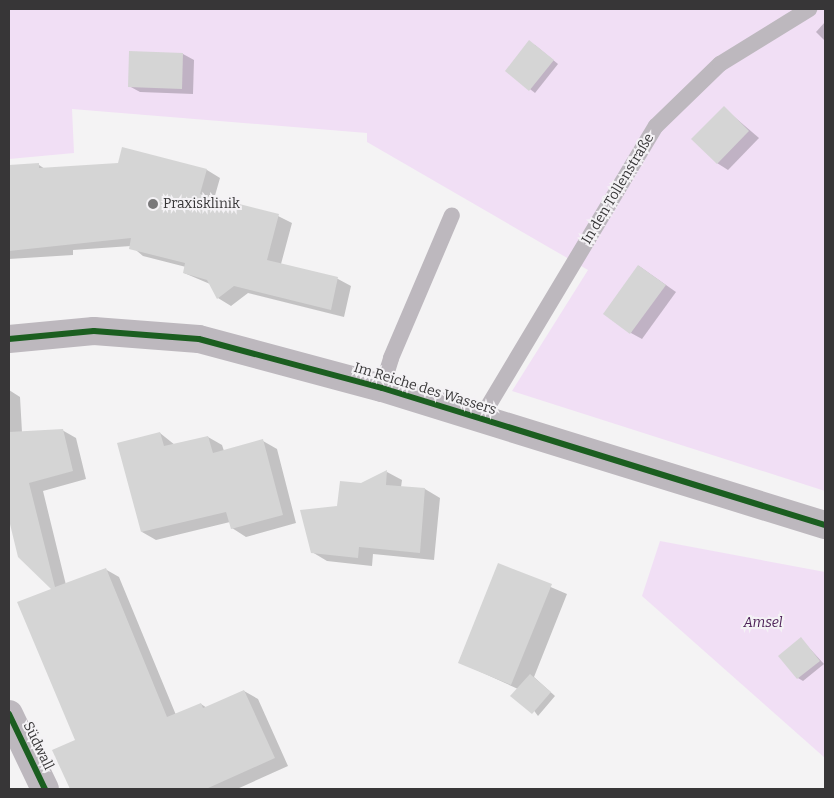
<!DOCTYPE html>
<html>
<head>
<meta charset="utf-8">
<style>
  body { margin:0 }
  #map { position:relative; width:834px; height:798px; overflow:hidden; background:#f4f3f4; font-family:Bitter,serif }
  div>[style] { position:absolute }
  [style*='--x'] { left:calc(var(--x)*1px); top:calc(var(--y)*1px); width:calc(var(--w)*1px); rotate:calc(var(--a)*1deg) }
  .green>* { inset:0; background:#f1dff5 }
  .shadow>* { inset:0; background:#0003 }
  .building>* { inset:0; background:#d5d5d5 }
  .service>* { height:16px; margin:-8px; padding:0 8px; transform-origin:8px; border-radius:8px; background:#bdb8be }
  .minor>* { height:28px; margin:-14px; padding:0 14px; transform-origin:14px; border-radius:14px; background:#bdb8be }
  .cycleway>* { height:6px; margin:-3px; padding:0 3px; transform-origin:3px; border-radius:3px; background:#1b5e20 }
  .dots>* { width:14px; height:14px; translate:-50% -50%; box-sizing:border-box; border:2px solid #f4f2f5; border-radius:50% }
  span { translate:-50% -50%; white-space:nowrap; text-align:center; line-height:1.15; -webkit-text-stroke:4px #f4f2f5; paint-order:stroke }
  .street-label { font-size:14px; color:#373637 }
  .poi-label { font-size:14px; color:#373637 }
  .left { translate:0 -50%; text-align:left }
  .park-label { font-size:14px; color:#4e2359; font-style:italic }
  .frame { position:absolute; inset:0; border:10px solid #373637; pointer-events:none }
</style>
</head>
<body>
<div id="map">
  <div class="green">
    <i style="clip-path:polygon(9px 9px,825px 9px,825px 491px,512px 391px,588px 270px,367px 142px,367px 133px,72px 109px,74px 153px,9px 159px)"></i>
    <i style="clip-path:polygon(660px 541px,825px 572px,825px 758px,642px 596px)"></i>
  </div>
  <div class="shadow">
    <i style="clip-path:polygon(825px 22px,825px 41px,816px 32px)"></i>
    <i style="clip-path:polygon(535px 45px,558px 64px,535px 93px,507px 71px)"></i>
    <i style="clip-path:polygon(183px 54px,194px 60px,193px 94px,140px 92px,129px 86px)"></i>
    <i style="clip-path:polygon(724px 108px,759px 138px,728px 170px,717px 163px)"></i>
    <i style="clip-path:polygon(39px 165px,45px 169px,207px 170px,220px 178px,214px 199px,278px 216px,292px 223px,281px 264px,338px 279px,351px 286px,344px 317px,248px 293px,231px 306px,218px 298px,210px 284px,184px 273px,186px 267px,143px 256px,131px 246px,73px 250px,73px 255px,9px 259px,9px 166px)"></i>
    <i style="clip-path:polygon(639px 266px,676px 292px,642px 339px,631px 333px)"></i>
    <i style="clip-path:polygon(9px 390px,20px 397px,22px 432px,62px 430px,76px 438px,86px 479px,43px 491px,66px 585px,105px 569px,119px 577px,176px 715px,201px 704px,207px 708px,244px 691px,258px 699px,288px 766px,237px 789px,71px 789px,54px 751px,77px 740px,54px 589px,19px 556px,9px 515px)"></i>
    <i style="clip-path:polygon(160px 433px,175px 445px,208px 437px,222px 445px,224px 451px,263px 441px,277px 449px,296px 523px,246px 537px,232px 528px,230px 522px,156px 540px,142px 532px)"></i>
    <i style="clip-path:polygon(387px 472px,402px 480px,401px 487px,425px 489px,440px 498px,434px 560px,373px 554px,372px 566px,327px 561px,312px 552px,339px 507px,361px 484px)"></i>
    <i style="clip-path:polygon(499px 565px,567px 594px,534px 677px,555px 696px,538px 716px,518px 689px,459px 662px)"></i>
    <i style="clip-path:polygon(801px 639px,824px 664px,803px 681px,798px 678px)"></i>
  </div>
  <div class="building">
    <i style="clip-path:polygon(529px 40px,554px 60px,529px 91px,505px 71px)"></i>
    <i style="clip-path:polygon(129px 51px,183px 53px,182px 89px,128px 87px)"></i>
    <i style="clip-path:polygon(724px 106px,749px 131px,717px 164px,691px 139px)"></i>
    <i style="clip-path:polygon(122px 147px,207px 169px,200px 194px,279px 214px,267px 260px,338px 277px,331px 310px,234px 286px,217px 299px,207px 280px,183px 273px,185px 263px,129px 249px,131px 238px,9px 251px,9px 165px,39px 163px,39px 168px,118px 163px)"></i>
    <i style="clip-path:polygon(638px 265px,666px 285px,630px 334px,603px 314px)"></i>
    <i style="clip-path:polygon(63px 429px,73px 471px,29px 483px,55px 587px,106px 568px,167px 717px,201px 703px,203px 708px,244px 690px,275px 758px,206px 789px,70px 789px,52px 750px,75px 740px,17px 602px,51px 589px,18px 557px,9px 520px,9px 432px)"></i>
    <i style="clip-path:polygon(160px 432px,164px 446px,208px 436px,213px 453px,263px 439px,283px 515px,231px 529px,226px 512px,141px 532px,117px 443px)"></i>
    <i style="clip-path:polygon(387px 470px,386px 485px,425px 488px,420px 553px,359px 547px,358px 558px,311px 553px,300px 510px,337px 506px,340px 481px,361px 483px)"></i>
    <i style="clip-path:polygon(498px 563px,552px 584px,511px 685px,458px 663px)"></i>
    <i style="clip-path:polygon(801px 637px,820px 661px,797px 679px,778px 656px)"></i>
    <i style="clip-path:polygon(530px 674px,551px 692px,532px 714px,510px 696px)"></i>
  </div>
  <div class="service">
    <i style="--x:382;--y:388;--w:31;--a:-73"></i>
    <i style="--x:391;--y:358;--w:155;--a:-66.9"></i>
    <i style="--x:481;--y:418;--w:340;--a:-59.1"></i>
    <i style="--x:656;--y:126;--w:89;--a:-44.1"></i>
    <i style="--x:720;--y:64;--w:105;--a:-31.7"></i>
  </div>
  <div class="minor">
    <i style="--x:9;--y:339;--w:85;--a:-5.4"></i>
    <i style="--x:94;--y:331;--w:105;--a:4.4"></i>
    <i style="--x:199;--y:339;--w:189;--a:15"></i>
    <i style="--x:382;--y:388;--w:464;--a:17.2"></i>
    <i style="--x:9;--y:714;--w:83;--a:64.4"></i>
  </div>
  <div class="cycleway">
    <i style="--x:9;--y:339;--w:85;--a:-5.4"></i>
    <i style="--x:94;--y:331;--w:105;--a:4.4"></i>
    <i style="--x:199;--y:339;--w:189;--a:15"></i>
    <i style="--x:382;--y:388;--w:464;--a:17.2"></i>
    <i style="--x:9;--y:714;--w:83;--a:64.4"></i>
  </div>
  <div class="dots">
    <i style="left:153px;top:204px;background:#797879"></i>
  </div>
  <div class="street-label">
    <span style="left:618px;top:189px;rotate:-59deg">In den Tollenstraße</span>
    <span style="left:425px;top:389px;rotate:17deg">Im Reiche des Wassers</span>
    <span style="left:38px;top:746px;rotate:64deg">Südwall</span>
  </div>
  <div class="poi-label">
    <span class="left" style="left:163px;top:204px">Praxisklinik</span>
  </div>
  <div class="park-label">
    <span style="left:763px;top:623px">Amsel</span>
  </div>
  <div class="frame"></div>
</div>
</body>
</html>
